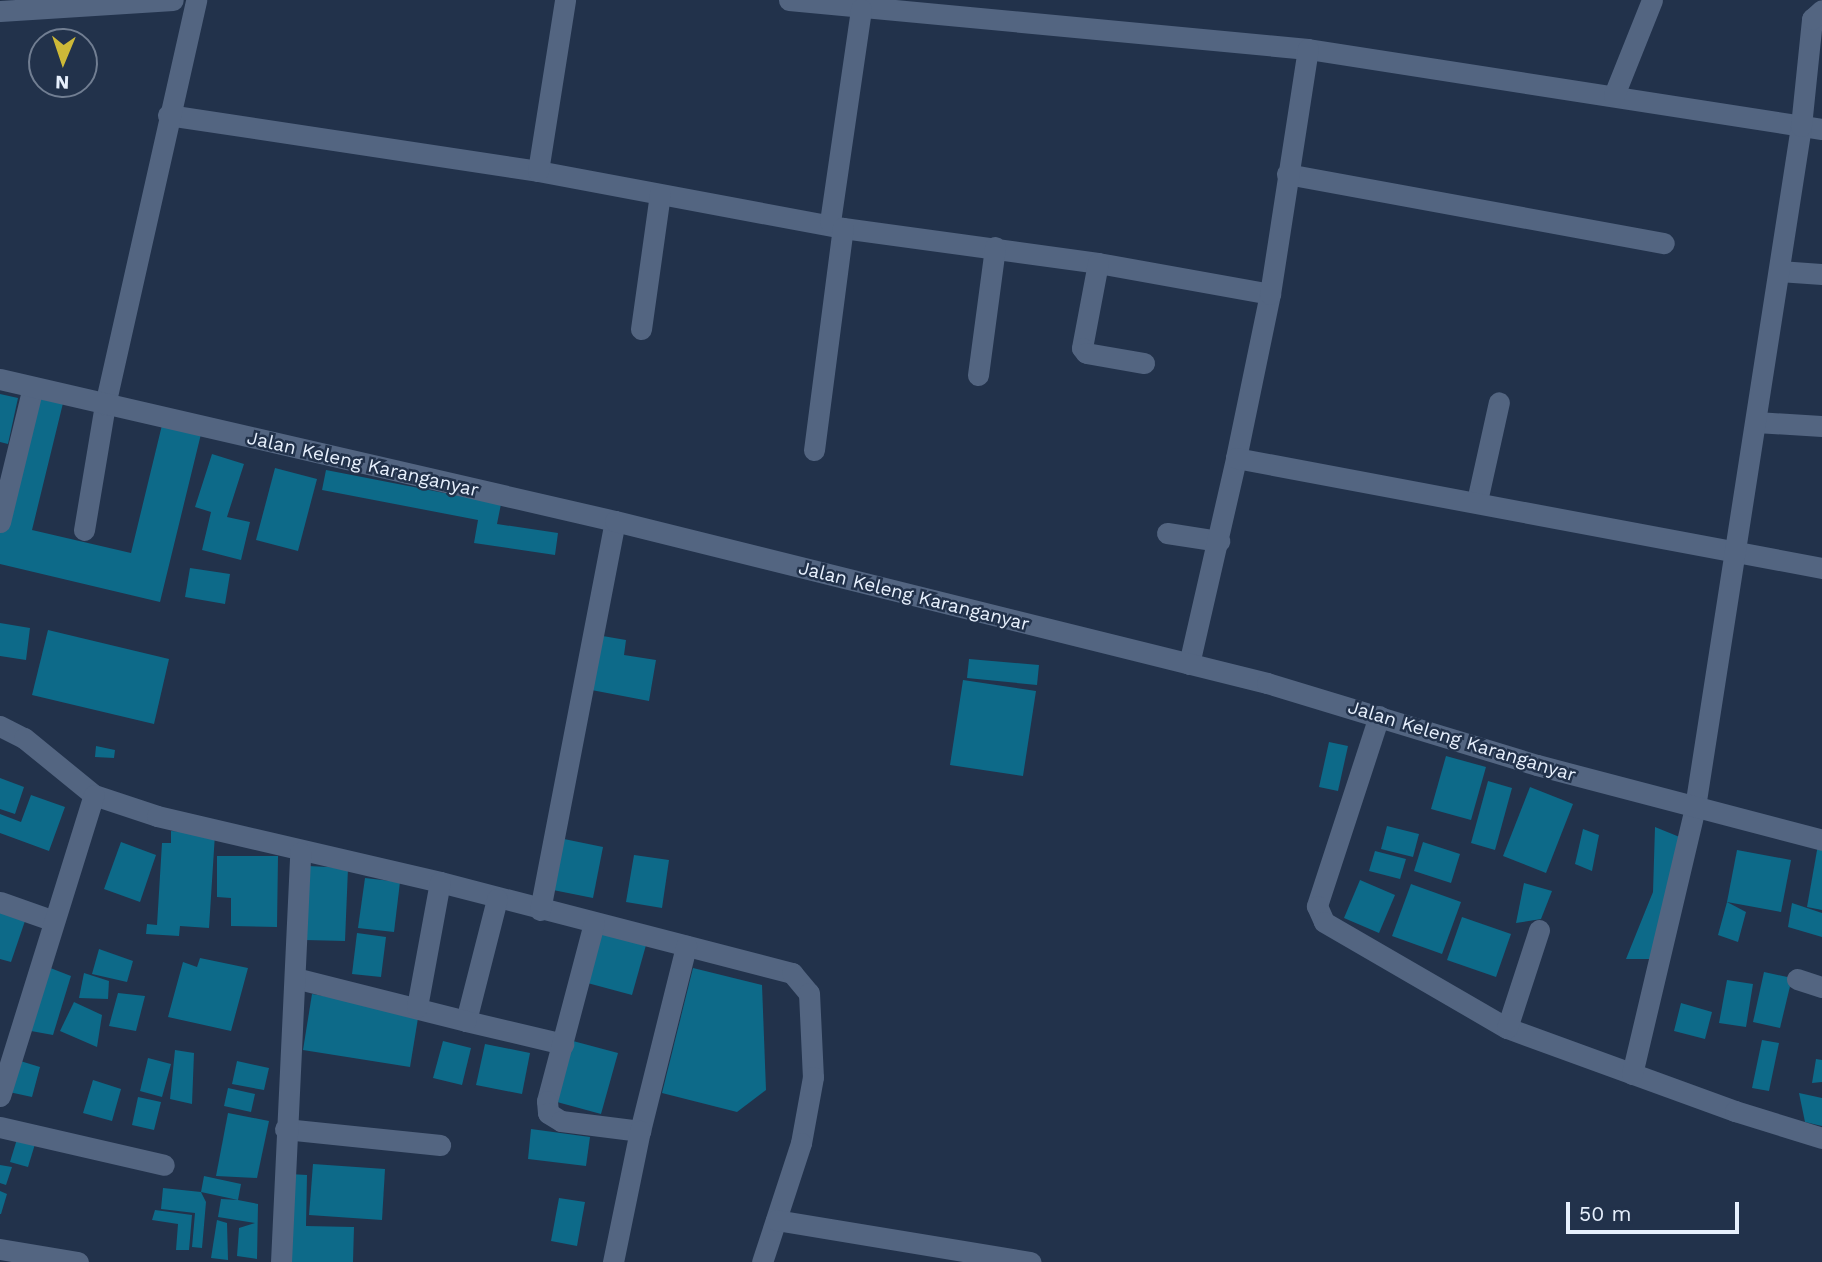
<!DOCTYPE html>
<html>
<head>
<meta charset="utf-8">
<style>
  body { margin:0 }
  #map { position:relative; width:1822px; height:1262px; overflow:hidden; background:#22324b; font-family:"Work Sans",sans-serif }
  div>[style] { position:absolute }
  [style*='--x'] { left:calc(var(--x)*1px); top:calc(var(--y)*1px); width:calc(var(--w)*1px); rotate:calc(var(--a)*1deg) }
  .building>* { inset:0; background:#0d6a89 }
  .minor>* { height:21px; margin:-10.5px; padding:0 10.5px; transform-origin:10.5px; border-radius:10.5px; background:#536581 }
  .secondary>* { height:21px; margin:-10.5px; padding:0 10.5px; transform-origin:10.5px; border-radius:10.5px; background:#536581 }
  span { translate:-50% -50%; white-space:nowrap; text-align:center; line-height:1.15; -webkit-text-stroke:5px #22324b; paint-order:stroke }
  .street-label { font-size:19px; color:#e7f0fd }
  .north { position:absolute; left:28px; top:28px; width:70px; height:70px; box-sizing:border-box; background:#22324b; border:2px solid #717e92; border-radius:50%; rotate:182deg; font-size:19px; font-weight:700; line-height:28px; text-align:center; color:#e7f0fd }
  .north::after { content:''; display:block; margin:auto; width:24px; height:32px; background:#cdb938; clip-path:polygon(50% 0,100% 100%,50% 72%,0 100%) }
  .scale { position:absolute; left:1566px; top:1202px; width:173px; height:32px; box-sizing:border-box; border:4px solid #e7f0fd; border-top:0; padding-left:9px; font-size:21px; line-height:24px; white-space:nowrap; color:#e7f0fd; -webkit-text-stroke:5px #22324b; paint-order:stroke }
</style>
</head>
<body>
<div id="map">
  <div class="building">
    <i style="clip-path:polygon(33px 387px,65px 395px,32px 530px,131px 553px,162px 425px,201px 434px,160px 602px,0 564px,0 522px)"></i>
    <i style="clip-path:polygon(0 394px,18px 398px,8px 444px,0 442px)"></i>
    <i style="clip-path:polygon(212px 454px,244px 464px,227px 517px,250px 522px,241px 560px,202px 550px,211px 512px,195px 507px)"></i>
    <i style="clip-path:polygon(275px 468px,317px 479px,298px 551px,256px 540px)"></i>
    <i style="clip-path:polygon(326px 470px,501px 504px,497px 524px,558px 533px,555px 555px,474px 543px,478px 520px,322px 490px)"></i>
    <i style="clip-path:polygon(190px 568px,230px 574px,225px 604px,185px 597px)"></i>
    <i style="clip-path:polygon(0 623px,30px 628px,26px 660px,0 656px)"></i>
    <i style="clip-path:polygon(48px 630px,169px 659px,154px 724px,32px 695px)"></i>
    <i style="clip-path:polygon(591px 634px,626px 640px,624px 655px,656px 660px,649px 701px,581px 688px)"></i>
    <i style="clip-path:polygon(969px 659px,1039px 665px,1037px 685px,967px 678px)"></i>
    <i style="clip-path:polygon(963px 680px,1036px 691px,1023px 776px,950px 765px)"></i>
    <i style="clip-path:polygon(1329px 742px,1348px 746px,1338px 791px,1319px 787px)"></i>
    <i style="clip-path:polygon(96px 746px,115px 750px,114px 758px,95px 757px)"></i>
    <i style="clip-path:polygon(1446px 756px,1486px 767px,1471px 820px,1431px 809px)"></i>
    <i style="clip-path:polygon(0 778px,24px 787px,15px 814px,0 809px)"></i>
    <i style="clip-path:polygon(1488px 781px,1512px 788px,1495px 850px,1471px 843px)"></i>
    <i style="clip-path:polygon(1530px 787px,1573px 804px,1546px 873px,1503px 856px)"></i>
    <i style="clip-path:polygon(31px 795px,65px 807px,49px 851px,0 833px,0 814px,21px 822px)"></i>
    <i style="clip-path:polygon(1387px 826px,1419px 834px,1413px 857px,1381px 849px)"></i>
    <i style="clip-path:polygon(1655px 827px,1687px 840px,1659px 959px,1626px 959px,1653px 892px)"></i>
    <i style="clip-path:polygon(1583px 829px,1599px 835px,1592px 871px,1575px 864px)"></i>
    <i style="clip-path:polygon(171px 831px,215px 834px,209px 928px,180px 926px,179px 936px,146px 934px,147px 924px,157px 925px,162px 843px,171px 843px)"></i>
    <i style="clip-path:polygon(564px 839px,603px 847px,593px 898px,553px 890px)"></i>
    <i style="clip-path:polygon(1819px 839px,1822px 843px,1822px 910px,1807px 907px)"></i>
    <i style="clip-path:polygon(121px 842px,156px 855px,140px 902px,104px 889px)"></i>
    <i style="clip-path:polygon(1423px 842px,1460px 854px,1451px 883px,1414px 871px)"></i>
    <i style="clip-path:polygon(1737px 850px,1791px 860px,1781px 912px,1727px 902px)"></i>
    <i style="clip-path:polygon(1375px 851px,1406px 859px,1400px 879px,1369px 871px)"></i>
    <i style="clip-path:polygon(634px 855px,669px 860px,662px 908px,626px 902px)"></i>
    <i style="clip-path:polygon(217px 856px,278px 856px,277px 927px,231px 926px,231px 898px,217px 897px)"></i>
    <i style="clip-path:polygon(308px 866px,348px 868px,345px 941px,305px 940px)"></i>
    <i style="clip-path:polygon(365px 878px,400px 882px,394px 932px,358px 928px)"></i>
    <i style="clip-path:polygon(1360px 880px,1395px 895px,1379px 933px,1344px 918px)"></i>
    <i style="clip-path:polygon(1524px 883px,1552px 891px,1541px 919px,1516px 923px)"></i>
    <i style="clip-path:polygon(1411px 884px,1461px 902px,1442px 954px,1392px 936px)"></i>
    <i style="clip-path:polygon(1727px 902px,1746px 912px,1738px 942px,1718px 935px)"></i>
    <i style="clip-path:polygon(1792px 903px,1822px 913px,1822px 937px,1788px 927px)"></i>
    <i style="clip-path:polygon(0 909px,26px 918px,11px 962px,0 959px)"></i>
    <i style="clip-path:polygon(1462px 917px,1511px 934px,1496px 977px,1447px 960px)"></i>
    <i style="clip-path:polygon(594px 931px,646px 945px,632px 995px,580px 981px)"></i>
    <i style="clip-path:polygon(357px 933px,386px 937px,381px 977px,352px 974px)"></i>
    <i style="clip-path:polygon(99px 949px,133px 961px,127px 982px,92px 974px)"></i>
    <i style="clip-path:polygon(200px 958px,248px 968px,231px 1031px,168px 1017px,183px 962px,197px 967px)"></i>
    <i style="clip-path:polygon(40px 964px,71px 976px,53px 1035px,20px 1029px)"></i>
    <i style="clip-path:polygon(693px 968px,762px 985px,766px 1090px,737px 1112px,662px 1093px)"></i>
    <i style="clip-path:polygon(1764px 972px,1792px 978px,1780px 1028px,1753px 1022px)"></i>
    <i style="clip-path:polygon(84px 973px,109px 981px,108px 999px,79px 998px)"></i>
    <i style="clip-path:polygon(1727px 980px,1753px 984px,1746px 1027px,1719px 1023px)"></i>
    <i style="clip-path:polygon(118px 993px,145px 996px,136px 1031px,109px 1026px)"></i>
    <i style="clip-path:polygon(312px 994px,419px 1012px,410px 1067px,303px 1050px)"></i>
    <i style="clip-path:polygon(74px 1002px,102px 1015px,97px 1047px,60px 1031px)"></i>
    <i style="clip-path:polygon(1681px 1003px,1712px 1012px,1705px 1039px,1674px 1031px)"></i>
    <i style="clip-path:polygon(1762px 1040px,1779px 1043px,1769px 1091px,1752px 1088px)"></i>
    <i style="clip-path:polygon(443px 1041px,471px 1048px,462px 1085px,433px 1078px)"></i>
    <i style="clip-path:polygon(573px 1041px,618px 1053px,601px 1114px,557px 1102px)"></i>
    <i style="clip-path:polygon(485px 1044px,530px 1053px,522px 1094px,476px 1085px)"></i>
    <i style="clip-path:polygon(175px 1050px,194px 1053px,192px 1104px,170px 1099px)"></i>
    <i style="clip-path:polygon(148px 1058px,171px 1064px,162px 1097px,140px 1091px)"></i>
    <i style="clip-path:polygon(1816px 1059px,1822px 1060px,1822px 1082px,1812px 1083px)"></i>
    <i style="clip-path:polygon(17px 1060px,40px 1067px,32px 1097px,9px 1092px)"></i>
    <i style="clip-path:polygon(237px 1061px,269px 1068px,264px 1090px,232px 1084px)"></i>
    <i style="clip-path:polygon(93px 1080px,121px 1089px,112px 1121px,83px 1113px)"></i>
    <i style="clip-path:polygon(228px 1088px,255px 1094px,251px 1112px,224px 1106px)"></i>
    <i style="clip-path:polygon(1799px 1093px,1822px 1098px,1822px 1126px,1805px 1122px)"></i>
    <i style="clip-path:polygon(138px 1097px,161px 1102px,154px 1130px,132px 1125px)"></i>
    <i style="clip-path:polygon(228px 1113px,269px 1121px,257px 1178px,216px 1176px)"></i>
    <i style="clip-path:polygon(531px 1129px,590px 1137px,586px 1166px,528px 1159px)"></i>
    <i style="clip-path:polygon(17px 1139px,35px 1144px,28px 1167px,10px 1162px)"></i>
    <i style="clip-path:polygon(313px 1164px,385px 1169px,382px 1220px,309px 1215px)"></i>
    <i style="clip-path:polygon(0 1165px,12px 1167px,6px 1185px,0 1183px)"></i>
    <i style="clip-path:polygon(289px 1174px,307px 1175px,306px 1226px,354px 1227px,353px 1262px,286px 1262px)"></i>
    <i style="clip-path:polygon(204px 1176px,241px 1184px,238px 1200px,258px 1204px,257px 1259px,237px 1256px,239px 1228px,255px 1223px,218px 1217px,221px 1199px,238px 1200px,201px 1192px)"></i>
    <i style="clip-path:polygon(163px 1188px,201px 1192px,206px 1202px,202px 1248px,192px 1247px,195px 1213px,161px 1209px)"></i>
    <i style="clip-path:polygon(0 1191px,7px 1194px,1px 1214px,0 1214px)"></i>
    <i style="clip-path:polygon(559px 1198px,585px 1202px,577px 1246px,551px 1241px)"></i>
    <i style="clip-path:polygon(155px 1210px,192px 1215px,189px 1250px,176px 1250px,178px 1224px,152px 1220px)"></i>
    <i style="clip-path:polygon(217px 1220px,227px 1223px,228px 1260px,211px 1258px)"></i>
  </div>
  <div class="minor">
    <i style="--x:789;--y:0;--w:521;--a:5.39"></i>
    <i style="--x:1308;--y:49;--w:520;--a:8.85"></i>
    <i style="--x:0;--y:11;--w:173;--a:-3.6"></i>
    <i style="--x:1614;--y:95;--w:102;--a:-68.2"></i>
    <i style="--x:168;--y:115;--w:374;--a:8.6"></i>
    <i style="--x:538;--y:171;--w:310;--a:10.6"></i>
    <i style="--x:843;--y:228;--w:257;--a:7.8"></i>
    <i style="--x:1098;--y:263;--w:175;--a:10.2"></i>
    <i style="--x:538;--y:171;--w:173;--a:-81"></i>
    <i style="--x:1287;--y:174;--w:383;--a:10.4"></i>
    <i style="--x:830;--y:222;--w:215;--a:-81.7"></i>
    <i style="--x:1098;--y:263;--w:86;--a:100.7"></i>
    <i style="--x:1082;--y:348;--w:6;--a:51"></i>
    <i style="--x:1086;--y:353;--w:59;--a:9.8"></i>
    <i style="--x:1779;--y:271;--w:43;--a:4"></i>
    <i style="--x:641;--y:329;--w:136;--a:-82"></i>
    <i style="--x:978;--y:375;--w:129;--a:-82.4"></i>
    <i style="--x:1756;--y:422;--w:66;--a:3.5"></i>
    <i style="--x:814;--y:450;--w:224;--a:-82.6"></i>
    <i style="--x:1236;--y:458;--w:167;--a:-78.3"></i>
    <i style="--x:1270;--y:294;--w:248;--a:-81.2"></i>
    <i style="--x:1477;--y:501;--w:101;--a:-77.5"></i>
    <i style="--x:0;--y:522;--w:139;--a:-76.3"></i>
    <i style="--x:84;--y:530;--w:127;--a:-80.5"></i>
    <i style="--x:105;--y:405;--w:415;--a:-77.3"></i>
    <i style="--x:1167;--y:533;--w:53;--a:8.7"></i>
    <i style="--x:1189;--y:664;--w:211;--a:-77.1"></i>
    <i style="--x:1236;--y:458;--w:596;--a:10.63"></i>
    <i style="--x:1379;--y:716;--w:200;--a:108.1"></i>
    <i style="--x:1317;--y:906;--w:17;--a:66"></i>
    <i style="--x:1324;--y:922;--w:211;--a:30.1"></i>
    <i style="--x:1507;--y:1028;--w:243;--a:20"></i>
    <i style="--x:1735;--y:1111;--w:91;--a:17.2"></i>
    <i style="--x:0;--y:726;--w:27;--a:27"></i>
    <i style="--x:24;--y:738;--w:90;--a:39.2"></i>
    <i style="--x:94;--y:795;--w:66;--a:18.4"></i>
    <i style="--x:157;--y:816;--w:291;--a:13.1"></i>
    <i style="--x:440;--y:882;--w:364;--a:14.5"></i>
    <i style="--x:792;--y:973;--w:26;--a:50"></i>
    <i style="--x:809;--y:993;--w:84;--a:87.3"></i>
    <i style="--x:813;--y:1077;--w:67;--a:100.3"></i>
    <i style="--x:801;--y:1143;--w:125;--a:108.1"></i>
    <i style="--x:497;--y:899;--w:126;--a:104.3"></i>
    <i style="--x:466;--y:1021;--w:100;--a:13.3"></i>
    <i style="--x:0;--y:902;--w:57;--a:19.4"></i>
    <i style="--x:540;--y:910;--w:396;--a:-79.1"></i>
    <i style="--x:594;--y:923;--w:184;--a:104.8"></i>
    <i style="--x:547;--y:1101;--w:12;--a:85"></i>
    <i style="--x:548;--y:1113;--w:15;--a:32"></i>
    <i style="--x:561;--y:1121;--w:80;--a:7.2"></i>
    <i style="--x:640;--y:1131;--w:191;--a:-76"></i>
    <i style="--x:295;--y:978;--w:176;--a:14.1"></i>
    <i style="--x:1797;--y:979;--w:26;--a:18"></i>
    <i style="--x:417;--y:1007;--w:127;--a:-79.6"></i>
    <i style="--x:1507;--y:1028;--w:103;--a:-71.9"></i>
    <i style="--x:1632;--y:1074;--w:274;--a:-76.7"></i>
    <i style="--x:1695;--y:807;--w:689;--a:-81.15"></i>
    <i style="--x:1801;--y:126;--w:108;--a:-84.1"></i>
    <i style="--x:1812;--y:19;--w:13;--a:-42"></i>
    <i style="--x:0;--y:1096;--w:315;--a:-72.7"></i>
    <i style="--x:0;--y:1127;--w:168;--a:13"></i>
    <i style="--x:285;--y:1129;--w:156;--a:5.9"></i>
    <i style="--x:776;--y:1220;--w:258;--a:9.4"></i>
    <i style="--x:0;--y:1249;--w:79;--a:9.5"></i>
    <i style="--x:281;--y:1262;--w:410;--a:-87.3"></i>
    <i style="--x:613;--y:1262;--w:134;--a:-78.4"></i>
  </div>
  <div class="secondary">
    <i style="--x:0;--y:379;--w:631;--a:13"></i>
    <i style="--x:615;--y:521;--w:672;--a:13.95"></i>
    <i style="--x:1267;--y:683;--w:282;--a:16.9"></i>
    <i style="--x:1537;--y:765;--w:295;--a:14.7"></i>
  </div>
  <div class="street-label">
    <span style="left:363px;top:464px;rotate:13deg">Jalan Keleng Karanganyar</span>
    <span style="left:914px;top:596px;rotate:14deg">Jalan Keleng Karanganyar</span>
    <span style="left:1462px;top:741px;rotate:17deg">Jalan Keleng Karanganyar</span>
  </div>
  <div class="north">N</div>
  <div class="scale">50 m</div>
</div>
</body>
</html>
